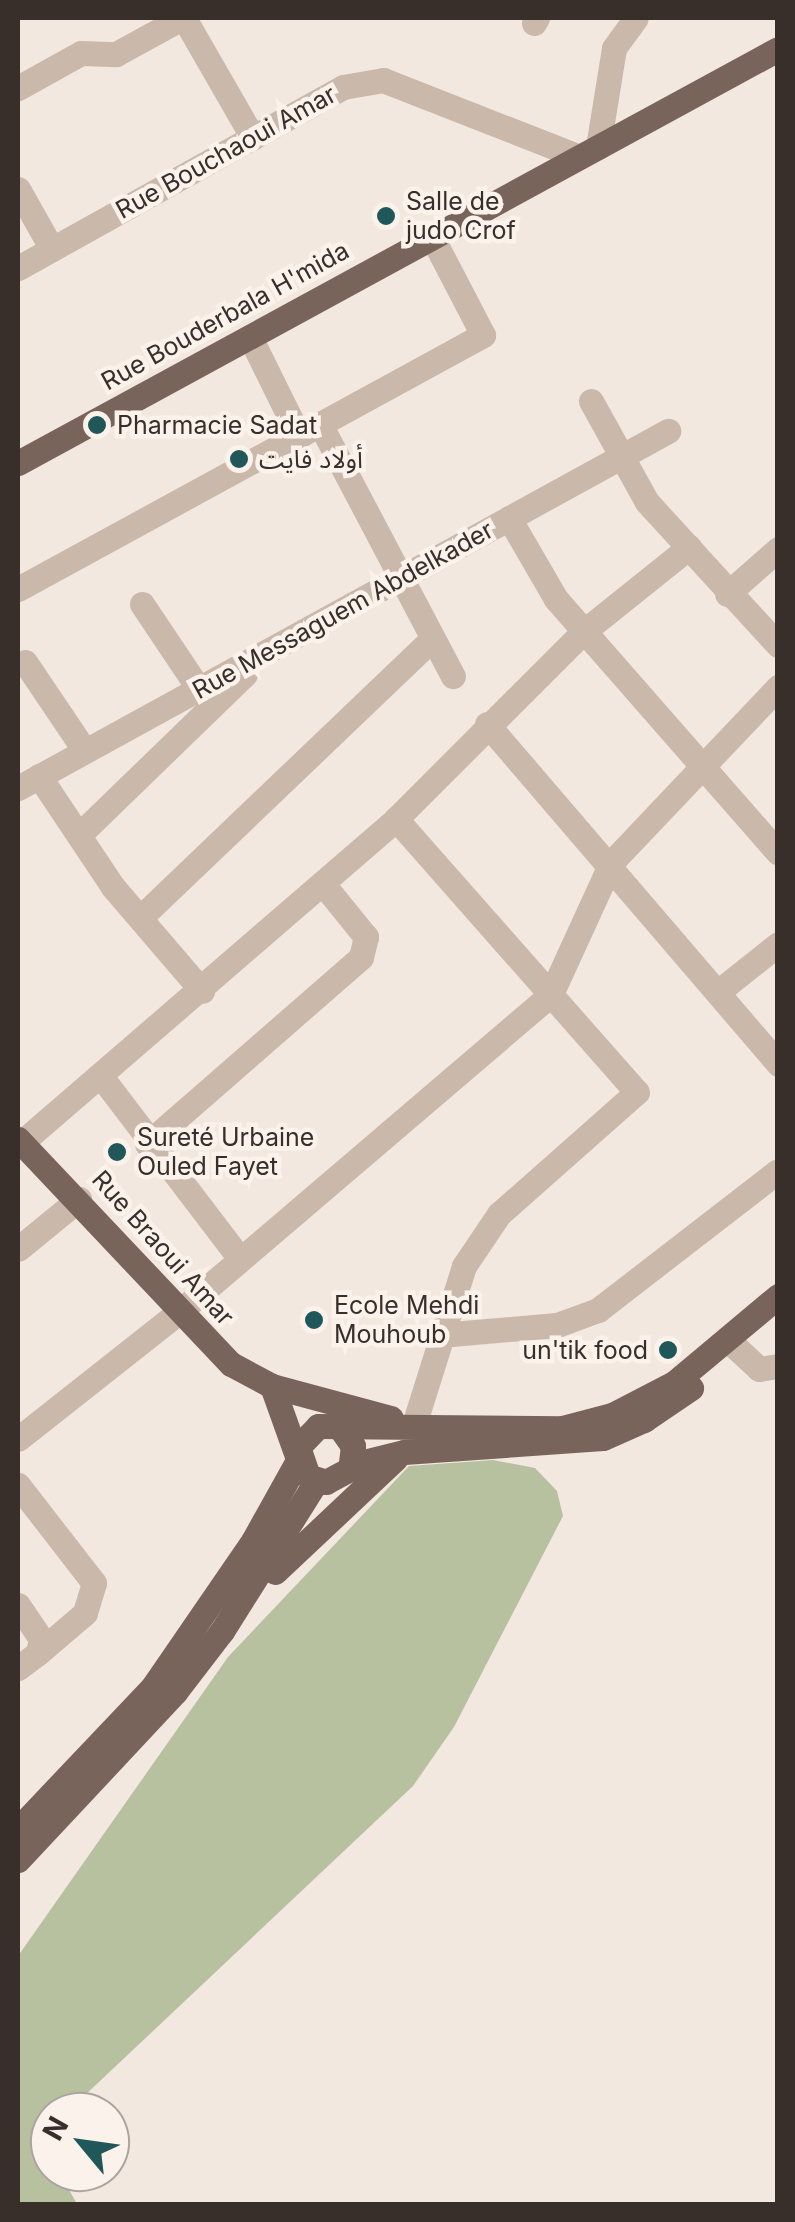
<!DOCTYPE html>
<html>
<head>
<meta charset="utf-8">
<style>
  body { margin:0 }
  #map { position:relative; width:795px; height:2222px; overflow:hidden; background:#f2e8df; font-family:Inter,"Noto Sans Arabic",sans-serif }
  div>[style] { position:absolute }
  [style*='--x'] { left:calc(var(--x)*1px); top:calc(var(--y)*1px); width:calc(var(--w)*1px); rotate:calc(var(--a)*1deg) }
  .green>* { inset:0; background:#b7c19f }
  .minor>* { height:25px; margin:-12.5px; padding:0 12.5px; transform-origin:12.5px; border-radius:12.5px; background:#cab8ab }
  .major>* { height:25px; margin:-12.5px; padding:0 12.5px; transform-origin:12.5px; border-radius:12.5px; background:#79645b }
  .dots>* { width:28px; height:28px; translate:-50% -50%; box-sizing:border-box; border:5px solid #faf2eb; border-radius:50% }
  span { translate:-50% -50%; white-space:nowrap; text-align:center; line-height:1.15; -webkit-text-stroke:9px #faf2eb; paint-order:stroke }
  .street-label { font-size:25px; color:#382e2a }
  .poi-label { font-size:25px; color:#382e2a }
  .left { translate:0 -50%; text-align:left }
  .right { translate:-100% -50%; text-align:right }
  .frame { position:absolute; inset:0; border:20px solid #382e2a; pointer-events:none }
  .north { position:absolute; left:30px; top:2092px; width:100px; height:100px; box-sizing:border-box; background:#faf2eb; border:2px solid #aca49e; border-radius:50%; rotate:299deg; font-size:28px; font-weight:700; line-height:40px; text-align:center; color:#382e2a }
  .north::after { content:''; display:block; margin:auto; width:35px; height:45px; background:#205758; clip-path:polygon(50% 0,100% 100%,50% 72%,0 100%) }
</style>
</head>
<body>
<div id="map">
  <div class="green">
    <i style="clip-path:polygon(493px 1460px,535px 1468px,557px 1491px,563px 1516px,454px 1727px,413px 1786px,83px 2097px,64px 2112px,50px 2112px,43px 2143px,50px 2172px,59px 2172px,77px 2204px,18px 2204px,18px 1956px,228px 1657px,409px 1466px)"></i>
  </div>
  <div class="minor">
    <i style="--x:184;--y:18;--w:138;--a:60.1"></i>
    <i style="--x:534;--y:23;--w:6;--a:-59"></i>
    <i style="--x:18;--y:88;--w:72;--a:-29.1"></i>
    <i style="--x:81;--y:53;--w:35;--a:2"></i>
    <i style="--x:116;--y:54;--w:75;--a:-28.6"></i>
    <i style="--x:598;--y:147;--w:100;--a:-80.8"></i>
    <i style="--x:614;--y:48;--w:37;--a:-54"></i>
    <i style="--x:18;--y:189;--w:69;--a:60.5"></i>
    <i style="--x:18;--y:268;--w:372;--a:-29.1"></i>
    <i style="--x:343;--y:87;--w:41;--a:-9.9"></i>
    <i style="--x:383;--y:80;--w:211;--a:21.4"></i>
    <i style="--x:250;--y:337;--w:110;--a:63.7"></i>
    <i style="--x:591;--y:401;--w:115;--a:61"></i>
    <i style="--x:647;--y:502;--w:194;--a:47.5"></i>
    <i style="--x:320;--y:424;--w:285;--a:62.2"></i>
    <i style="--x:509;--y:518;--w:94;--a:59.9"></i>
    <i style="--x:556;--y:599;--w:337;--a:48.8"></i>
    <i style="--x:18;--y:589;--w:530;--a:-28.64"></i>
    <i style="--x:483;--y:335;--w:110;--a:-117.5"></i>
    <i style="--x:727;--y:594;--w:68;--a:-41.4"></i>
    <i style="--x:142;--y:604;--w:102;--a:56.2"></i>
    <i style="--x:25;--y:662;--w:107;--a:56"></i>
    <i style="--x:487;--y:724;--w:448;--a:49.4"></i>
    <i style="--x:39;--y:776;--w:133;--a:56.3"></i>
    <i style="--x:113;--y:887;--w:137;--a:49.4"></i>
    <i style="--x:18;--y:788;--w:742;--a:-28.78"></i>
    <i style="--x:396;--y:819;--w:364;--a:48.6"></i>
    <i style="--x:637;--y:1092;--w:184;--a:138.5"></i>
    <i style="--x:499;--y:1214;--w:63;--a:123.9"></i>
    <i style="--x:464;--y:1266;--w:163;--a:107.5"></i>
    <i style="--x:79;--y:835;--w:231;--a:-44.1"></i>
    <i style="--x:140;--y:918;--w:402;--a:-43.7"></i>
    <i style="--x:719;--y:991;--w:75;--a:-38.5"></i>
    <i style="--x:100;--y:1075;--w:231;--a:52.7"></i>
    <i style="--x:21;--y:1143;--w:496;--a:-40.8"></i>
    <i style="--x:396;--y:819;--w:264;--a:-45"></i>
    <i style="--x:583;--y:632;--w:136;--a:-38.7"></i>
    <i style="--x:147;--y:1144;--w:284;--a:-41.1"></i>
    <i style="--x:361;--y:957;--w:21;--a:-76"></i>
    <i style="--x:366;--y:937;--w:68;--a:-129.1"></i>
    <i style="--x:18;--y:1249;--w:79;--a:-39.3"></i>
    <i style="--x:440;--y:1335;--w:117;--a:-4.9"></i>
    <i style="--x:557;--y:1325;--w:44;--a:-20.1"></i>
    <i style="--x:598;--y:1310;--w:227;--a:-37.7"></i>
    <i style="--x:729;--y:1341;--w:41;--a:43"></i>
    <i style="--x:759;--y:1369;--w:19;--a:-9"></i>
    <i style="--x:18;--y:1439;--w:205;--a:-38.3"></i>
    <i style="--x:179;--y:1312;--w:489;--a:-40.5"></i>
    <i style="--x:551;--y:994;--w:144;--a:-65.4"></i>
    <i style="--x:611;--y:863;--w:243;--a:-46.5"></i>
    <i style="--x:18;--y:1485;--w:124;--a:52.2"></i>
    <i style="--x:94;--y:1583;--w:31;--a:107"></i>
    <i style="--x:85;--y:1613;--w:62;--a:139.6"></i>
    <i style="--x:18;--y:1605;--w:41;--a:55.9"></i>
    <i style="--x:41;--y:1639;--w:14;--a:102"></i>
    <i style="--x:38;--y:1653;--w:25;--a:143"></i>
  </div>
  <div class="major">
    <i style="--x:18;--y:463;--w:865;--a:-28.58"></i>
    <i style="--x:18;--y:1139;--w:310;--a:46.6"></i>
    <i style="--x:231;--y:1364;--w:47;--a:28.2"></i>
    <i style="--x:272;--y:1386;--w:123;--a:15.1"></i>
    <i style="--x:280;--y:1391;--w:9;--a:-148"></i>
    <i style="--x:272;--y:1386;--w:74;--a:70.3"></i>
    <i style="--x:341;--y:1429;--w:21;--a:55"></i>
    <i style="--x:353;--y:1446;--w:23;--a:97"></i>
    <i style="--x:350;--y:1469;--w:27;--a:152"></i>
    <i style="--x:326;--y:1482;--w:19;--a:-162"></i>
    <i style="--x:308;--y:1476;--w:31;--a:-109"></i>
    <i style="--x:298;--y:1447;--w:29;--a:-46"></i>
    <i style="--x:318;--y:1426;--w:244;--a:0.5"></i>
    <i style="--x:562;--y:1428;--w:52;--a:-14.6"></i>
    <i style="--x:612;--y:1415;--w:70;--a:-27.3"></i>
    <i style="--x:674;--y:1383;--w:136;--a:-39.9"></i>
    <i style="--x:352;--y:1465;--w:54;--a:-14"></i>
    <i style="--x:404;--y:1452;--w:199;--a:-4"></i>
    <i style="--x:603;--y:1438;--w:45;--a:-23.7"></i>
    <i style="--x:644;--y:1420;--w:57;--a:-34.2"></i>
    <i style="--x:275;--y:1572;--w:165;--a:-43.3"></i>
    <i style="--x:18;--y:1829;--w:195;--a:-46.5"></i>
    <i style="--x:152;--y:1688;--w:178;--a:-55.5"></i>
    <i style="--x:253;--y:1541;--w:93;--a:-60.9"></i>
    <i style="--x:18;--y:1860;--w:230;--a:-46.9"></i>
    <i style="--x:175;--y:1692;--w:77;--a:-52.4"></i>
    <i style="--x:222;--y:1631;--w:178;--a:-57.8"></i>
  </div>
  <div class="dots">
    <i style="left:386px;top:216px;background:#205758"></i>
    <i style="left:97px;top:425px;background:#205758"></i>
    <i style="left:239px;top:459px;background:#205758"></i>
    <i style="left:117px;top:1152px;background:#205758"></i>
    <i style="left:314px;top:1320px;background:#205758"></i>
    <i style="left:668px;top:1350px;background:#205758"></i>
  </div>
  <div class="street-label">
    <span style="left:226px;top:152px;rotate:-29deg">Rue Bouchaoui Amar</span>
    <span style="left:225px;top:316px;rotate:-29deg">Rue Bouderbala H'mida</span>
    <span style="left:343px;top:610px;rotate:-29deg">Rue Messaguem Abdelkader</span>
    <span style="left:163px;top:1248px;rotate:48deg">Rue Braoui Amar</span>
  </div>
  <div class="poi-label">
    <span class="left" style="left:406px;top:216px">Salle de<br>judo Crof</span>
    <span class="left" style="left:117px;top:425px">Pharmacie Sadat</span>
    <span class="left" style="left:259px;top:459px">أولاد فايت</span>
    <span class="left" style="left:137px;top:1152px">Sureté Urbaine<br>Ouled Fayet</span>
    <span class="left" style="left:334px;top:1320px">Ecole Mehdi<br>Mouhoub</span>
    <span class="right" style="left:648px;top:1350px">un'tik food</span>
  </div>
  <div class="frame"></div>
  <div class="north">N</div>
</div>
</body>
</html>
